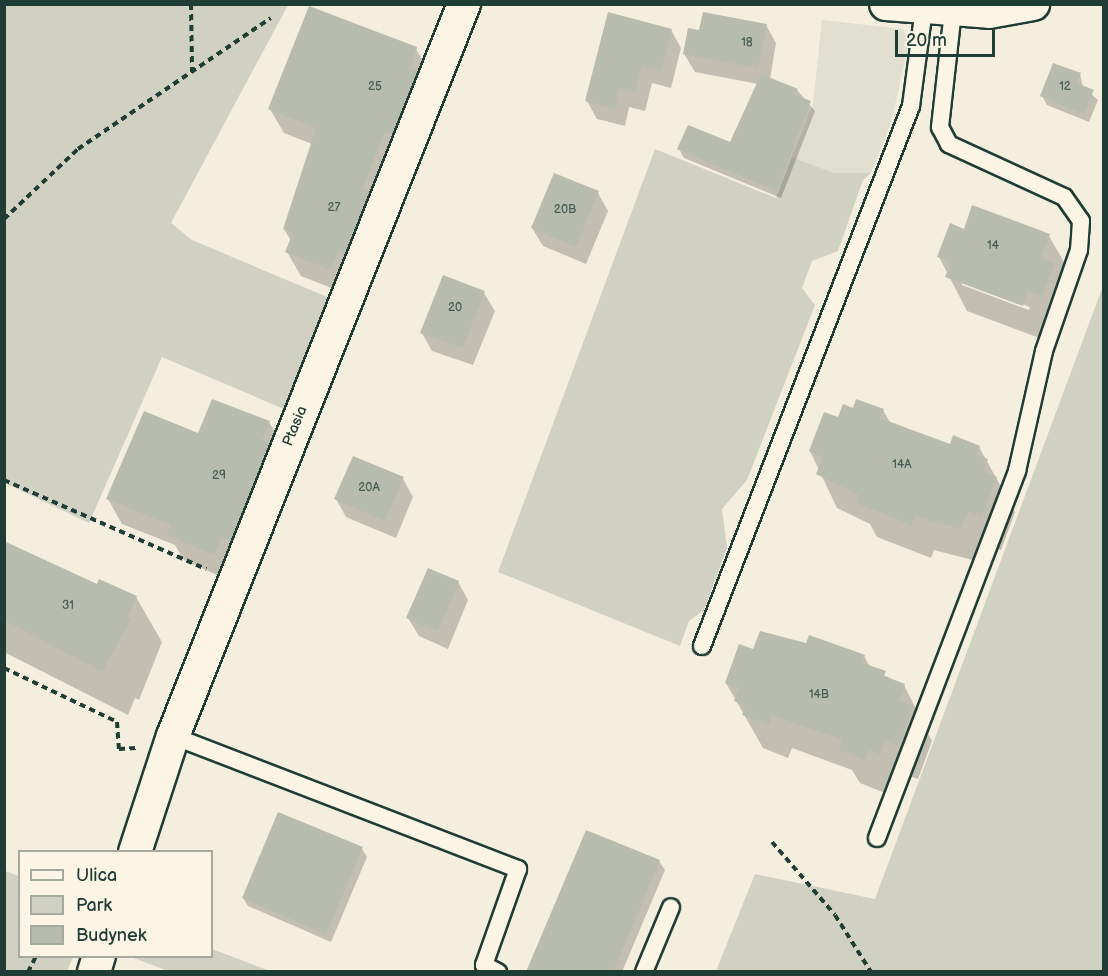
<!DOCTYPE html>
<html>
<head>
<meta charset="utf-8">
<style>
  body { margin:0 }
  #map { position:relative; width:1108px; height:976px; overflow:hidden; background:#f3eede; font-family:"Balsamiq Sans",sans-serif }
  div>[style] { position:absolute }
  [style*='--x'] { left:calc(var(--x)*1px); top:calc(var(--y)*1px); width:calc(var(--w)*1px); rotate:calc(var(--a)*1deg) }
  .built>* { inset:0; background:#e1dfd0 }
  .green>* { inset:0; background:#d0d1c2 }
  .shadow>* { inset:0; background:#0003 }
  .building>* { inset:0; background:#b8bcae }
  .path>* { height:4px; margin-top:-2px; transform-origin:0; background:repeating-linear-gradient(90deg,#1f3d34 0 6px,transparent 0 10.5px) }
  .roads { filter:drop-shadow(2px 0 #1f3d34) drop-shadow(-2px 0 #1f3d34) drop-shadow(0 2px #1f3d34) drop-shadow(0 -2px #1f3d34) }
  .lane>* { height:16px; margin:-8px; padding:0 8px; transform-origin:8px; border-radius:8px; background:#fcf5e5 }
  .street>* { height:32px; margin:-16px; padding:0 16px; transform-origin:16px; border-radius:16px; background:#fcf5e5 }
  span { translate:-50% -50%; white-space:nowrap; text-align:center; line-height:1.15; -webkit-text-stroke:6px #fcf5e5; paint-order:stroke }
  .number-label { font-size:12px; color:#455d52 }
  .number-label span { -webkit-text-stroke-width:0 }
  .street-label { font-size:15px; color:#1f3d34 }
  .frame { position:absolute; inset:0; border:6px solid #1f3d34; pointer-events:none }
  .legend { position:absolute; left:18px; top:850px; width:195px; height:108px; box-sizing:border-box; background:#fcf5e5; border:2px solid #a4ab9e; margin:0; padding:8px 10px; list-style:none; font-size:18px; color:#1f3d34 }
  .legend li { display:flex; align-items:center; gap:12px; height:30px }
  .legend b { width:30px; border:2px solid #a4ab9e }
  .scale { position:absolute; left:895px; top:30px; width:100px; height:27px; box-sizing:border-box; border:3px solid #1f3d34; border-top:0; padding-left:8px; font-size:18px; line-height:21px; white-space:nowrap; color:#1f3d34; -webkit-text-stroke:4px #fcf5e5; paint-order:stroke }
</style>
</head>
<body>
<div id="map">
  <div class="built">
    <i style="clip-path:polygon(822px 20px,903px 29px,909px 42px,891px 123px,871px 173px,834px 173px,792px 157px,813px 104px)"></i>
  </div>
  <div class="green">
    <i style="clip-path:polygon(4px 5px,288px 5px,171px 223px,192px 240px,332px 299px,284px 409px,162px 357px,89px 523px,5px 483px)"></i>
    <i style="clip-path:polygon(655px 149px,776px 198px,792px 157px,834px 173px,871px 173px,863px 180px,838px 251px,812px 261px,802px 288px,815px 305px,747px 480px,722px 509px,727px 548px,704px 610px,689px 621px,680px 646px,498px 572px)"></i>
    <i style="clip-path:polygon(1103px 286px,1103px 971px,716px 971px,755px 874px,875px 899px)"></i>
    <i style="clip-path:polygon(5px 871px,19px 876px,20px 956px,73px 957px,67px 971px,5px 971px)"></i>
    <i style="clip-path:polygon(212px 949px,270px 971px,168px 971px,131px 957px,212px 956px)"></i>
  </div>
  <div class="shadow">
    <i style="clip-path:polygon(766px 25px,776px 43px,770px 79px,797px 90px,815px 111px,781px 198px,684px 158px,679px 149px,731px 144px,758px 84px,695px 72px,684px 54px,701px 32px)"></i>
    <i style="clip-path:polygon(671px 30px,681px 48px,671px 88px,652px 83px,645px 111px,629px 107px,625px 126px,597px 119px,587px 101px)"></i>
    <i style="clip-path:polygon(416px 49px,430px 73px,344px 293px,301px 276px,287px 252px,291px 241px,284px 229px,312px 144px,284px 133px,270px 109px)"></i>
    <i style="clip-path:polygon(1080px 74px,1083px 87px,1098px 100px,1089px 122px,1047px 105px,1042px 96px)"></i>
    <i style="clip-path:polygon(598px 193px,608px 211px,586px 264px,543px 246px,532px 228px)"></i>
    <i style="clip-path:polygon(evenodd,965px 231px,1049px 236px,1068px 269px,1064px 281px,1073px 298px,1061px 330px,1048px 324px,1042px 339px,967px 311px,939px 257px,965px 231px,962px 282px,1030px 307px,1029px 310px,962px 285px,962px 282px)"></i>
    <i style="clip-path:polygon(484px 293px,495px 311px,473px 365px,432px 351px,422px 333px)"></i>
    <i style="clip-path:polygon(854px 410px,883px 410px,891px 424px,951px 446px,979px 447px,1015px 512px,1001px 550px,987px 544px,980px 562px,934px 550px,931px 558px,877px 537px,870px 524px,837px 508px,810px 451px)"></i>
    <i style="clip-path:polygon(269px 422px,284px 447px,228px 580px,184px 560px,175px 545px,122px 524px,108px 499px,199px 435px)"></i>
    <i style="clip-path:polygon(403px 479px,413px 497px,396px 538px,346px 517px,336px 499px)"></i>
    <i style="clip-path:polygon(4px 542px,97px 586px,136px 597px,162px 642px,139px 700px,135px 698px,128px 715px,4px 652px)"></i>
    <i style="clip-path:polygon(458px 582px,468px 600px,448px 649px,419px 636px,408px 618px)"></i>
    <i style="clip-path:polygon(754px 651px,864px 656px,871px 669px,904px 685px,932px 741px,918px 779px,904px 774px,899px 787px,889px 783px,885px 793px,860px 783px,852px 770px,792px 748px,788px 758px,763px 748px,726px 683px)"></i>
    <i style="clip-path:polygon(587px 832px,659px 861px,665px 870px,622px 972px,528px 972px)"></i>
    <i style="clip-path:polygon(362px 849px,367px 857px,331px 942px,248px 906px,243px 898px)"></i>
  </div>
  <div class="building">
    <i style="clip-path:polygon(309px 6px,417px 47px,410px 68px,418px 71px,393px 135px,385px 132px,362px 189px,370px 192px,345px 254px,338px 251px,331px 270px,285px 252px,293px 233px,283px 229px,316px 128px,268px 109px)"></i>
    <i style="clip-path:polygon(608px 12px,672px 29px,661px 71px,642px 66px,635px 93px,619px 89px,615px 109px,585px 101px)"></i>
    <i style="clip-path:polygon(703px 12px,767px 24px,758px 68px,683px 54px,688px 28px,699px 30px)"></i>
    <i style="clip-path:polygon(1053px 63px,1081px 73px,1077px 83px,1094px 90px,1084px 114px,1040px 96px)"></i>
    <i style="clip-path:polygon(761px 74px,798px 89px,795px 95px,811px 101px,777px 191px,677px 149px,688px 125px,730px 142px)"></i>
    <i style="clip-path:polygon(554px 173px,599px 191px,576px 247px,531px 228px)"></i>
    <i style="clip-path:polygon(972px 205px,1050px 234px,1041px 258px,1055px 263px,1042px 296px,1028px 291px,1023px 306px,945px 277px,951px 262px,937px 257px,950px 223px,964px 229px)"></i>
    <i style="clip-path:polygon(443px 275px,485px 291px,463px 348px,420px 333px)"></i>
    <i style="clip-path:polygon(212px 399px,270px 421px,262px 440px,270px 443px,231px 541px,222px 537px,214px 555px,167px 535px,171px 525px,106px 499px,144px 411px,198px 433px)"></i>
    <i style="clip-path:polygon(856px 399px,884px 409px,880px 418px,950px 444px,953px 435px,980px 446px,977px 455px,988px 459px,983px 472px,997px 477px,982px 517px,968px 511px,961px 529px,915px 516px,912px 525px,856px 503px,859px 495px,816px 474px,823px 457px,809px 451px,824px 412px,838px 417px,843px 404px,853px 408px)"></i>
    <i style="clip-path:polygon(353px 456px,404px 477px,385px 521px,334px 499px)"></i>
    <i style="clip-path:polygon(4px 541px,97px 584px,99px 579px,137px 596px,128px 617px,132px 618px,102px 672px,4px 620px)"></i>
    <i style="clip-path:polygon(428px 568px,459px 581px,438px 631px,406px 618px)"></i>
    <i style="clip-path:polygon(760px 631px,806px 643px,809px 635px,843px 647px,865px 655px,862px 663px,886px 671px,884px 676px,905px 684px,899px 701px,913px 706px,899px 746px,885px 741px,880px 754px,869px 750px,865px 760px,839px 750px,842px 740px,772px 715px,769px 725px,742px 715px,745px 705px,734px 701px,739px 688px,725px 683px,739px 644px,753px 649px)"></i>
    <i style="clip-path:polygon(278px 812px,363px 847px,326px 934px,242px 898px)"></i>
    <i style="clip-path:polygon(586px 830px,660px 860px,613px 972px,526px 972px)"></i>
  </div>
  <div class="path">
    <i style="--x:191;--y:4;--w:66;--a:89.1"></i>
    <i style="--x:4;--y:219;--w:102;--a:-43.4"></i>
    <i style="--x:78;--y:149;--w:233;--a:-34.2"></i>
    <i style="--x:4;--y:480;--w:221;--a:23.8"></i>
    <i style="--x:4;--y:668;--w:125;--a:25.5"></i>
    <i style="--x:117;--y:722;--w:27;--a:86"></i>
    <i style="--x:119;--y:749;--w:17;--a:-3"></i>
    <i style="--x:772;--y:842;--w:96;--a:49.2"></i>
    <i style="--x:835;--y:915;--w:67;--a:57.7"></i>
    <i style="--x:28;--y:972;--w:18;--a:-63"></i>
  </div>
  <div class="roads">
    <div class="lane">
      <i style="--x:702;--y:646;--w:579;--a:-68.84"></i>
      <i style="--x:911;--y:106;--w:99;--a:-82.4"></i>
      <i style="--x:173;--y:736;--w:370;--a:21.1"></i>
      <i style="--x:518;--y:869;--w:102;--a:109.5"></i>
      <i style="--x:484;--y:965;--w:16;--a:27"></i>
      <i style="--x:877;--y:838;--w:393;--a:-69.1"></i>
      <i style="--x:1017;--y:471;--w:123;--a:-77.3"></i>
      <i style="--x:1044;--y:351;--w:107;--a:-70.9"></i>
      <i style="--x:1079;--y:250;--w:29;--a:-86"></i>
      <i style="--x:1081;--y:221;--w:29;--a:-125"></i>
      <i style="--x:1064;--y:197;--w:127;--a:-155.3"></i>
      <i style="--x:949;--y:144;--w:19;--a:-118"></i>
      <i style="--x:940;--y:127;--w:117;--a:-83.6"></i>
      <i style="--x:644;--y:972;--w:70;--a:-67.4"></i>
    </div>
    <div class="street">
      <i style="--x:886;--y:4;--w:103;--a:4.4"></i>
      <i style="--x:989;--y:12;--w:45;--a:-10.3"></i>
      <i style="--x:135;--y:852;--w:122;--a:-71.9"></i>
      <i style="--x:173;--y:736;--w:788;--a:-68.32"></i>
      <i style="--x:94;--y:972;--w:17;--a:-73"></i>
    </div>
  </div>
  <div class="number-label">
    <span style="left:747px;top:43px">18</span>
    <span style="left:375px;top:87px">25</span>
    <span style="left:1065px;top:87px">12</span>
    <span style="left:334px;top:208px">27</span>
    <span style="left:565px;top:210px">20B</span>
    <span style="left:993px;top:246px">14</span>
    <span style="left:455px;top:308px">20</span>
    <span style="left:902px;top:465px">14A</span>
    <span style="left:219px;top:476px">29</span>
    <span style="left:369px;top:488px">20A</span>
    <span style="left:68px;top:606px">31</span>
    <span style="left:819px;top:695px">14B</span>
  </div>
  <div class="street-label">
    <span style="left:295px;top:426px;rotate:-68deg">Ptasia</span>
  </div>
  <div class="frame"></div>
  <ul class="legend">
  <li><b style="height:8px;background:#fcf5e5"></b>Ulica</li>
  <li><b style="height:16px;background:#d0d1c2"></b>Park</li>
  <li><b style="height:16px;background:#b8bcae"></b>Budynek</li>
  </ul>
  <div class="scale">20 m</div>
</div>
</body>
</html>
